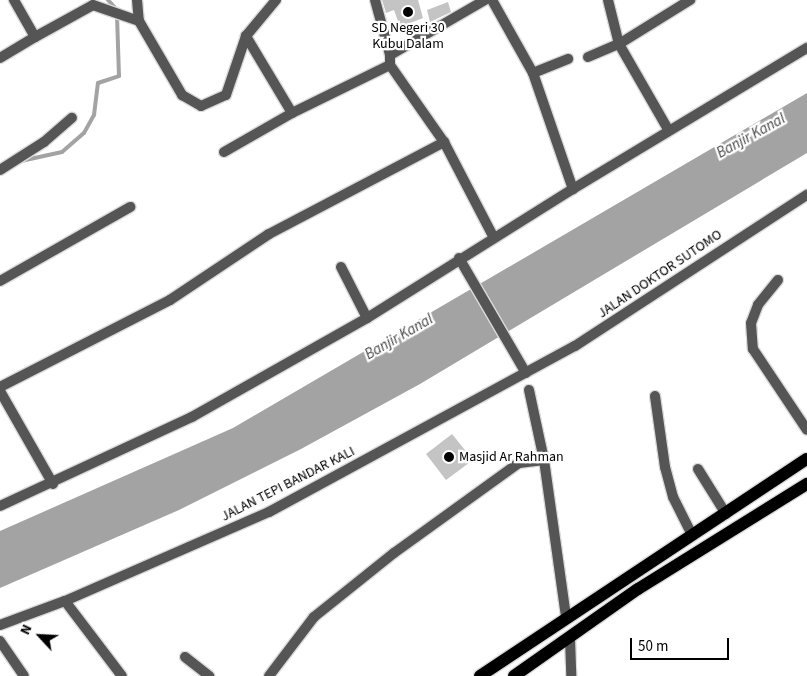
<!DOCTYPE html>
<html>
<head>
<meta charset="utf-8">
<style>
  body { margin:0 }
  #map { position:relative; width:807px; height:676px; overflow:hidden; background:#fff; font-family:"Source Sans 3",sans-serif }
  div>[style] { position:absolute }
  [style*='--x'] { left:calc(var(--x)*1px); top:calc(var(--y)*1px); width:calc(var(--w)*1px); rotate:calc(var(--a)*1deg) }
  .water>* { inset:0; background:#a3a3a3 }
  .stream>* { height:4px; margin:-2px; padding:0 2px; transform-origin:2px; border-radius:2px; background:#a3a3a3 }
  .building>* { inset:0; background:#c4c4c4 }
  .roads { filter:drop-shadow(1px 0 #dbdbdb) drop-shadow(-1px 0 #dbdbdb) drop-shadow(0 1px #dbdbdb) drop-shadow(0 -1px #dbdbdb) }
  .minor>* { height:10px; margin:-5px; padding:0 5px; transform-origin:5px; border-radius:5px; background:#555 }
  .tertiary>* { height:10px; margin:-5px; padding:0 5px; transform-origin:5px; border-radius:5px; background:#555 }
  .primary>* { height:12px; margin:-6px; padding:0 6px; transform-origin:6px; border-radius:6px; background:#000 }
  .dots>* { width:14px; height:14px; translate:-50% -50%; box-sizing:border-box; border:2px solid #fff; border-radius:50% }
  span { translate:-50% -50%; white-space:nowrap; text-align:center; line-height:1.15; -webkit-text-stroke:4.5px #fff; paint-order:stroke }
  .poi-label { font-size:14px; color:#000 }
  .left { translate:0 -50%; text-align:left }
  .street-label { font-size:14px; color:#000 }
  .water-label { font-size:15px; color:#444; font-style:italic }
  .north { position:absolute; left:15px; top:611px; width:50px; height:50px; -webkit-text-stroke:4px #fff; paint-order:stroke; rotate:295deg; font-size:14px; font-weight:700; line-height:20px; text-align:center; color:#000 }
  .north::after { content:''; display:block; margin:auto; width:18px; height:22px; background:#000; clip-path:polygon(50% 0,100% 100%,50% 72%,0 100%) }
  .scale { position:absolute; left:630px; top:638px; width:99px; height:22px; box-sizing:border-box; border:2px solid #000; border-top:0; padding-left:6px; font-size:15px; line-height:18px; white-space:nowrap; color:#000; -webkit-text-stroke:4px #fff; paint-order:stroke }
</style>
</head>
<body>
<div id="map">
  <div class="water">
    <i style="clip-path:polygon(807px 93px,807px 153px,420px 384px,301px 449px,179px 510px,0 588px,0 531px,233px 428px)"></i>
  </div>
  <div class="stream">
    <i style="--x:108;--y:0;--w:12;--a:48"></i>
    <i style="--x:21;--y:161;--w:42;--a:-12.4"></i>
    <i style="--x:62;--y:152;--w:29;--a:-41"></i>
    <i style="--x:84;--y:133;--w:21;--a:-61"></i>
    <i style="--x:94;--y:115;--w:32;--a:-83"></i>
    <i style="--x:98;--y:83;--w:22;--a:-18"></i>
    <i style="--x:119;--y:76;--w:60;--a:-91.9"></i>
  </div>
  <div class="building">
    <i style="clip-path:polygon(382px 0,418px 0,423px 18px,400px 27px,394px 10px,386px 13px)"></i>
    <i style="clip-path:polygon(448px 2px,451px 12px,430px 22px,427px 10px)"></i>
    <i style="clip-path:polygon(452px 434px,473px 460px,446px 480px,426px 454px)"></i>
  </div>
  <div class="roads">
    <div class="minor">
      <i style="--x:137;--y:0;--w:21;--a:85"></i>
      <i style="--x:139;--y:21;--w:86;--a:59.8"></i>
      <i style="--x:182;--y:95;--w:22;--a:30"></i>
      <i style="--x:201;--y:106;--w:27;--a:-24"></i>
      <i style="--x:226;--y:95;--w:62;--a:-71.3"></i>
      <i style="--x:246;--y:36;--w:47;--a:-50.2"></i>
      <i style="--x:375;--y:0;--w:57;--a:74.7"></i>
      <i style="--x:485;--y:0;--w:110;--a:149.9"></i>
      <i style="--x:390;--y:55;--w:10;--a:90"></i>
      <i style="--x:390;--y:65;--w:94;--a:55"></i>
      <i style="--x:444;--y:142;--w:108;--a:62.5"></i>
      <i style="--x:492;--y:0;--w:84;--a:60.7"></i>
      <i style="--x:533;--y:73;--w:123;--a:71"></i>
      <i style="--x:573;--y:189;--w:273;--a:-31.1"></i>
      <i style="--x:608;--y:0;--w:45;--a:76"></i>
      <i style="--x:619;--y:44;--w:100;--a:60.1"></i>
      <i style="--x:35;--y:37;--w:66;--a:-28.9"></i>
      <i style="--x:93;--y:5;--w:49;--a:19.2"></i>
      <i style="--x:588;--y:57;--w:34;--a:-23"></i>
      <i style="--x:619;--y:44;--w:84;--a:-31.8"></i>
      <i style="--x:0;--y:58;--w:41;--a:-31"></i>
      <i style="--x:35;--y:37;--w:43;--a:-119.6"></i>
      <i style="--x:533;--y:73;--w:38;--a:-22"></i>
      <i style="--x:292;--y:113;--w:109;--a:-26.1"></i>
      <i style="--x:224;--y:152;--w:78;--a:-29.8"></i>
      <i style="--x:292;--y:113;--w:90;--a:-120.9"></i>
      <i style="--x:0;--y:170;--w:52;--a:-32.5"></i>
      <i style="--x:44;--y:142;--w:37;--a:-41"></i>
      <i style="--x:459;--y:258;--w:133;--a:59.8"></i>
      <i style="--x:341;--y:267;--w:57;--a:63"></i>
      <i style="--x:778;--y:280;--w:32;--a:129"></i>
      <i style="--x:758;--y:305;--w:19;--a:111"></i>
      <i style="--x:751;--y:323;--w:26;--a:86"></i>
      <i style="--x:753;--y:349;--w:97;--a:56.3"></i>
      <i style="--x:0;--y:281;--w:150;--a:-29.6"></i>
      <i style="--x:0;--y:387;--w:191;--a:-27.1"></i>
      <i style="--x:170;--y:300;--w:119;--a:-33.7"></i>
      <i style="--x:269;--y:234;--w:198;--a:-27.7"></i>
      <i style="--x:529;--y:390;--w:72;--a:77.9"></i>
      <i style="--x:544;--y:460;--w:158;--a:82"></i>
      <i style="--x:0;--y:391;--w:107;--a:60.3"></i>
      <i style="--x:655;--y:396;--w:72;--a:82"></i>
      <i style="--x:665;--y:467;--w:31;--a:75"></i>
      <i style="--x:673;--y:497;--w:42;--a:63.4"></i>
      <i style="--x:698;--y:469;--w:53;--a:58.1"></i>
      <i style="--x:0;--y:506;--w:212;--a:-24.9"></i>
      <i style="--x:192;--y:417;--w:201;--a:-29.5"></i>
      <i style="--x:367;--y:318;--w:243;--a:-32.1"></i>
      <i style="--x:65;--y:601;--w:94;--a:52.8"></i>
      <i style="--x:570;--y:638;--w:38;--a:88"></i>
      <i style="--x:0;--y:641;--w:42;--a:55.6"></i>
      <i style="--x:185;--y:657;--w:31;--a:38"></i>
      <i style="--x:269;--y:676;--w:74;--a:-52.7"></i>
      <i style="--x:314;--y:617;--w:102;--a:-38.7"></i>
      <i style="--x:394;--y:553;--w:154;--a:-35.8"></i>
      <i style="--x:519;--y:463;--w:25;--a:-7"></i>
    </div>
    <div class="tertiary">
      <i style="--x:0;--y:625;--w:69;--a:-20.3"></i>
      <i style="--x:65;--y:601;--w:223;--a:-23.6"></i>
      <i style="--x:269;--y:512;--w:348;--a:-28.5"></i>
      <i style="--x:575;--y:346;--w:277;--a:-33.1"></i>
    </div>
    <div class="primary">
      <i style="--x:480;--y:676;--w:392;--a:-33.6"></i>
      <i style="--x:514;--y:676;--w:151;--a:-35.1"></i>
      <i style="--x:638;--y:589;--w:199;--a:-31.9"></i>
    </div>
  </div>
  <div class="dots">
    <i style="left:408px;top:12px;background:#000"></i>
    <i style="left:449px;top:457px;background:#000"></i>
  </div>
  <div class="poi-label">
    <span style="left:408px;top:36px">SD Negeri 30<br>Kubu Dalam</span>
    <span class="left" style="left:459px;top:457px">Masjid Ar Rahman</span>
  </div>
  <div class="street-label">
    <span style="left:660px;top:274px;rotate:-34deg">JALAN DOKTOR SUTOMO</span>
    <span style="left:288px;top:484px;rotate:-27deg">JALAN TEPI BANDAR KALI</span>
  </div>
  <div class="water-label">
    <span style="left:751px;top:136px;rotate:-29deg">Banjir Kanal</span>
    <span style="left:399px;top:337px;rotate:-30deg">Banjir Kanal</span>
  </div>
  <div class="north">N</div>
  <div class="scale">50 m</div>
</div>
</body>
</html>
